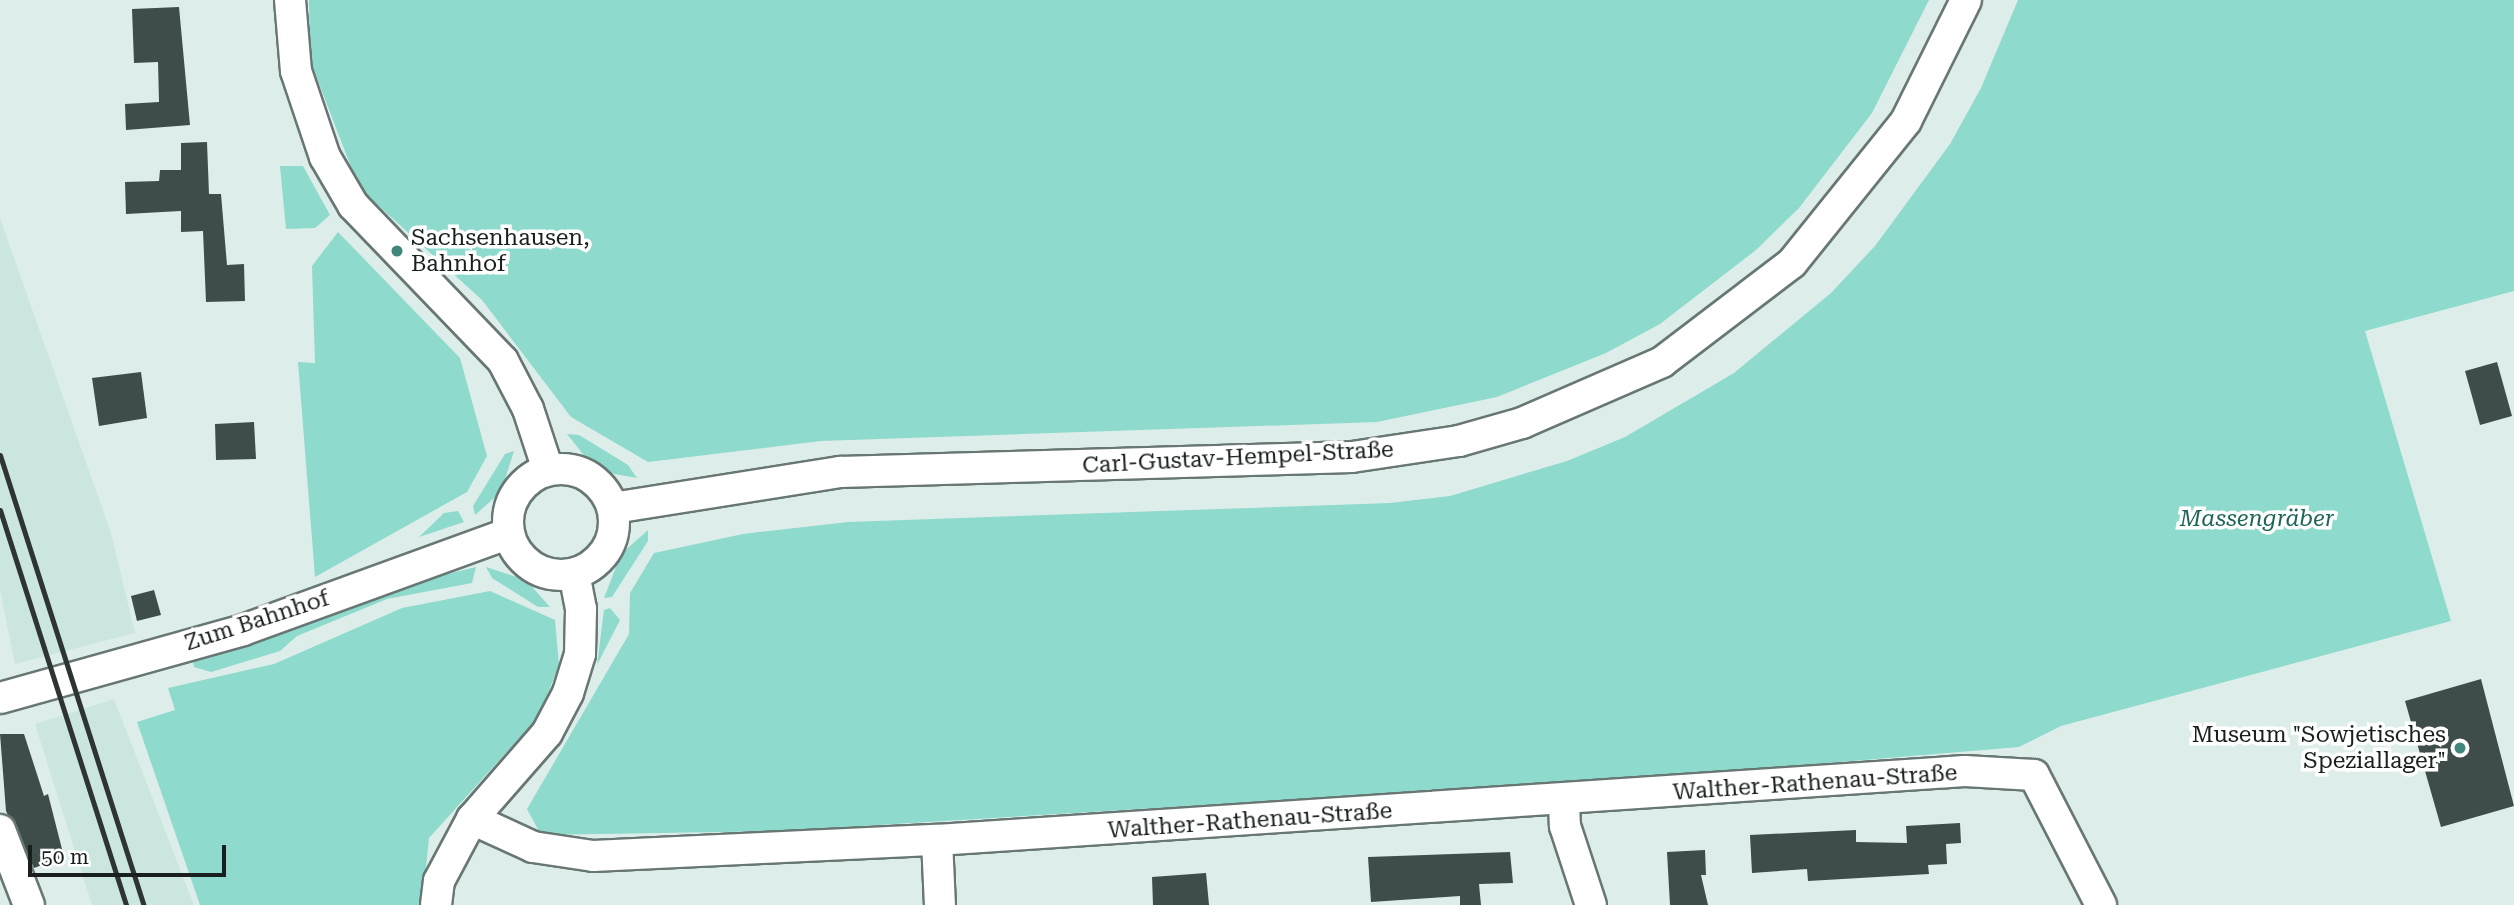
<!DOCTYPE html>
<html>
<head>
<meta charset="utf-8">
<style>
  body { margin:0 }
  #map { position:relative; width:2514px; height:905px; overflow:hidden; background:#ddeeea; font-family:"Roboto Serif",serif }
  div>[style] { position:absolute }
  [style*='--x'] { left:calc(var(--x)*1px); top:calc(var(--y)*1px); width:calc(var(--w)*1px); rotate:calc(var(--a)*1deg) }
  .built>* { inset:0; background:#cbe5df }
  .green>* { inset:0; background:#8edacc }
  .building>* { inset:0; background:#3f4d4a }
  .roads { filter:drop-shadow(2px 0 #687774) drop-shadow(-2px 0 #687774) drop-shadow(0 2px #687774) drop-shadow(0 -2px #687774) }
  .minor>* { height:30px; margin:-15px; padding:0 15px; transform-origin:15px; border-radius:15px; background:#fff }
  .minor>.ring { margin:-15px; padding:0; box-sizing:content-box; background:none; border:30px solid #fff; border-radius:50% }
  .rail>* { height:5px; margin:-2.5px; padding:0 2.5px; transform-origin:2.5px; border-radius:2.5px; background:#2d3433 }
  .dots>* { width:19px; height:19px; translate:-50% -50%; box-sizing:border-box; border:4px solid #fff; border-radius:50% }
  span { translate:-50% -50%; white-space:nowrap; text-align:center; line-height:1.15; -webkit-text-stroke:7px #fff; paint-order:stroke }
  .poi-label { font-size:23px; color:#191f1e }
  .left { translate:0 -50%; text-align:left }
  .right { translate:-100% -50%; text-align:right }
  .street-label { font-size:23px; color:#191f1e }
  .park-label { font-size:23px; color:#1d645a; font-style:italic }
  .scale { position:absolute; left:28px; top:845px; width:198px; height:32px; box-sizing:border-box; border:4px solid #191f1e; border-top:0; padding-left:9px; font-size:21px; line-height:24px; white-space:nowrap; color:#191f1e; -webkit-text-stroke:5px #fff; paint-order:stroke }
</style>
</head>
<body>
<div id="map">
  <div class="built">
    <i style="clip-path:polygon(0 218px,111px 533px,135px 633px,15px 664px,0 590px)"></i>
    <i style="clip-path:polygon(114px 699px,194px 905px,92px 905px,35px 724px)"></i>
  </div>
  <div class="green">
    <i style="clip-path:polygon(309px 0,1929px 0,1872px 113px,1799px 208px,1756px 250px,1660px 324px,1606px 353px,1497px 397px,1377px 422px,821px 441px,648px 462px,571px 417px,482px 300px,359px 188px,310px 60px)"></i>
    <i style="clip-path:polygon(2018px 0,2514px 0,2514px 291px,2365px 331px,2451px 621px,2061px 726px,2019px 747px,1662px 777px,780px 831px,541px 835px,527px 809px,629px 634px,630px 593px,654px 553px,743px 534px,848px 522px,1390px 503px,1450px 496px,1567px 461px,1625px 437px,1734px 373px,1831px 293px,1875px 246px,1950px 144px,1981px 88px)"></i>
    <i style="clip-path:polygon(280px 166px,303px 166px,330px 215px,315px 228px,286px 229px)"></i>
    <i style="clip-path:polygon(338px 232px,460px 358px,487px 456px,467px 492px,315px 577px,298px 362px,315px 363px,312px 266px)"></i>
    <i style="clip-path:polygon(567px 434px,579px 435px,628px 465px,637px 478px,614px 474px,586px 458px)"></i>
    <i style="clip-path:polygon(514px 451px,501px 492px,475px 515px,473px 506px,505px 454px)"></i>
    <i style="clip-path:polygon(458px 511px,464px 522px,419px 537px,444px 513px)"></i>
    <i style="clip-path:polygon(648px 530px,648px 541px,612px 597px,604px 598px,621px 554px)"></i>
    <i style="clip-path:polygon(476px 567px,472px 583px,387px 599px,297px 636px,280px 651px,211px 672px,194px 667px,192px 656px,263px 640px,395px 587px)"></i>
    <i style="clip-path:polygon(486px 567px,526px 580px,550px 607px,538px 607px,492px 578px)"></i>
    <i style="clip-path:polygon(490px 591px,555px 620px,559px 665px,539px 716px,429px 838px,422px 905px,200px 905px,137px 722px,175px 710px,168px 688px,274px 664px,402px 608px)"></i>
    <i style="clip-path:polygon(610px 608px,620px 620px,597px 665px,604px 610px)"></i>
  </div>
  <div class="building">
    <i style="clip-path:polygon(179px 7px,190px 125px,126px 130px,125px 104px,159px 102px,158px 62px,134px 63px,132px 9px)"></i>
    <i style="clip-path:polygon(207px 142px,209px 194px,221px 194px,227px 265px,244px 264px,245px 301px,206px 302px,203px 231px,181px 232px,181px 211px,126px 214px,125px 182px,159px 181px,160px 170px,181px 170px,181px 143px)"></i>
    <i style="clip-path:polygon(2497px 362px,2512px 416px,2480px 425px,2465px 371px)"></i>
    <i style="clip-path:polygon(141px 372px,147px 418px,99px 426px,92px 378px)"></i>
    <i style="clip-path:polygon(254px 422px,256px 459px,216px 460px,215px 424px)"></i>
    <i style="clip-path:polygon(154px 590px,161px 615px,137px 621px,131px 596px)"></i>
    <i style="clip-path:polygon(2481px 679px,2514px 806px,2441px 827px,2405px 701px)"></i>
    <i style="clip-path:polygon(0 734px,24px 734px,44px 796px,48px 794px,64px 857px,34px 868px,6px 811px)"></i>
    <i style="clip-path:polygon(1960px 823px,1961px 843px,1946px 844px,1947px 864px,1928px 865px,1929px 874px,1808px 881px,1807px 869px,1752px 873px,1750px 835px,1856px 830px,1856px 842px,1907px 843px,1906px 826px)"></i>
    <i style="clip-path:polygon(1705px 850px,1706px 875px,1701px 875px,1708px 905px,1670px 905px,1667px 852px)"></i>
    <i style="clip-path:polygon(1510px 852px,1513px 883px,1479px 884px,1481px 905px,1460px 905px,1460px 896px,1371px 902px,1368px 857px)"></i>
    <i style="clip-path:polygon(1206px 873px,1209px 905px,1153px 905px,1152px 877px)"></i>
  </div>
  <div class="roads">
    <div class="minor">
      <i style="--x:290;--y:0;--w:71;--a:85.2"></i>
      <i style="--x:296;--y:71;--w:91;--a:71.4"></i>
      <i style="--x:325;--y:157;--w:56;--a:59.7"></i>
      <i style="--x:353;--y:205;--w:216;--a:46.1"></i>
      <i style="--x:503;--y:361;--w:54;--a:62.5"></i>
      <i style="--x:528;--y:409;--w:64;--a:71.8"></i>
      <i class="ring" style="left:508px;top:469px;width:76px;height:76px"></i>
      <i style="--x:613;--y:508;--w:230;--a:-9"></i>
      <i style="--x:840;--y:472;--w:512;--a:-1.68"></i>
      <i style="--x:1352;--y:457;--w:108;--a:-8.5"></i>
      <i style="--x:1459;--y:441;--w:66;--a:-15.9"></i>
      <i style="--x:1522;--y:423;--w:153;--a:-23.5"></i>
      <i style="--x:1662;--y:362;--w:163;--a:-37.3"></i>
      <i style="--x:1792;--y:263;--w:182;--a:-51.2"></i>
      <i style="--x:1906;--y:121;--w:135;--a:-63.6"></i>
      <i style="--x:0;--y:698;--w:252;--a:-15.6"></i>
      <i style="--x:243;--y:630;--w:283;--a:-20"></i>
      <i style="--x:1564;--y:801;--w:25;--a:88"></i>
      <i style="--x:1565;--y:826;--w:83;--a:71.8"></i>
      <i style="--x:472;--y:819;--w:67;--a:24.7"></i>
      <i style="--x:533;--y:847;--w:61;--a:8.5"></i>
      <i style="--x:593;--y:856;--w:344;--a:-2.7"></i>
      <i style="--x:937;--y:840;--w:1030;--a:-3.84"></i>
      <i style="--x:1965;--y:771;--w:69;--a:3.3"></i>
      <i style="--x:2034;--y:775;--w:146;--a:62.7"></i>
      <i style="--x:0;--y:830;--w:80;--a:68.9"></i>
      <i style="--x:937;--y:840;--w:65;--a:87.4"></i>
      <i style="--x:436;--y:905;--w:24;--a:-83"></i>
      <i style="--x:439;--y:881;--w:70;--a:-62"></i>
      <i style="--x:472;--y:819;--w:114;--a:-48.9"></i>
      <i style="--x:547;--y:733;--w:45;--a:-62.3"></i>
      <i style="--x:568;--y:693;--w:41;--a:-72.9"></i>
      <i style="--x:580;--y:654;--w:45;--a:-88.7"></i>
      <i style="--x:581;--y:609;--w:36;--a:-101"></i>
    </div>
  </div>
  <div class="rail">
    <i style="--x:0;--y:455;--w:472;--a:72.3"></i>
    <i style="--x:0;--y:510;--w:415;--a:72.3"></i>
  </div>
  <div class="dots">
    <i style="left:397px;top:251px;background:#41867a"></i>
    <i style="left:2460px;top:748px;background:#41867a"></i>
  </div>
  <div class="poi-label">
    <span class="left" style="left:411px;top:251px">Sachsenhausen,<br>Bahnhof</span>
    <span class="right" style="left:2446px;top:748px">Museum "Sowjetisches<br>Speziallager"</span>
  </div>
  <div class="street-label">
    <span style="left:1238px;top:458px;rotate:-3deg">Carl-Gustav-Hempel-Straße</span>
    <span style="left:257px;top:621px;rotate:-18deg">Zum Bahnhof</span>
    <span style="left:1815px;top:783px;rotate:-4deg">Walther-Rathenau-Straße</span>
    <span style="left:1250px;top:821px;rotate:-4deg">Walther-Rathenau-Straße</span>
  </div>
  <div class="park-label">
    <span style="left:2257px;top:519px">Massengräber</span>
  </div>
  <div class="scale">50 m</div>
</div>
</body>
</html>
